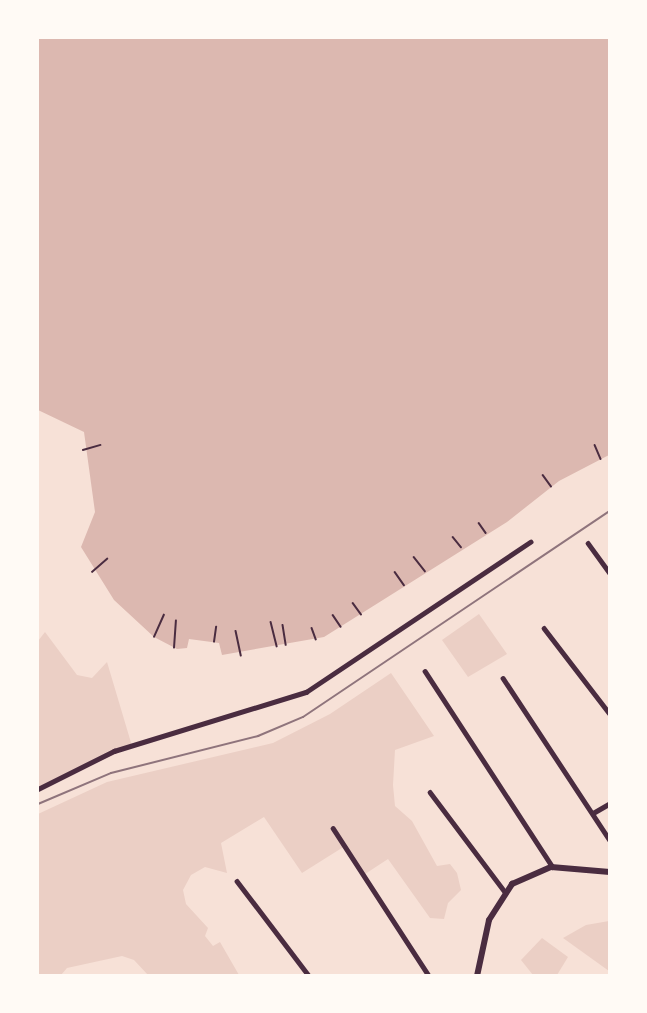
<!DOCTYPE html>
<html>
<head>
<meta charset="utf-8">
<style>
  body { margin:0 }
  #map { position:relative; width:647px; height:1013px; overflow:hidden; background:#f7e1d7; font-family:Quicksand,sans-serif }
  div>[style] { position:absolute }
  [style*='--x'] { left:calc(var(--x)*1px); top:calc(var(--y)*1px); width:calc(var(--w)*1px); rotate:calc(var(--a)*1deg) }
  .green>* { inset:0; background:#ebcfc5 }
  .water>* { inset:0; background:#dcb8b0 }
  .path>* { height:1.5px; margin:-0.75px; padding:0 0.75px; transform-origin:0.75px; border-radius:0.75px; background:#4a2c40 }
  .minor>* { height:4.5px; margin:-2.25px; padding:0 2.25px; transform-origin:2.25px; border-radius:2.25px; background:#4a2c40 }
  .secondary>* { height:6px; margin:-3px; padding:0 3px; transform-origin:3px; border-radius:3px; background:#4a2c40 }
  .rail>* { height:2px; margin:-1px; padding:0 1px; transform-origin:1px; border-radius:1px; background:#8f747c }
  span { translate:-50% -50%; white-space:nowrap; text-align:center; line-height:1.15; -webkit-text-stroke:6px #fffaf5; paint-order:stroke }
  .frame { position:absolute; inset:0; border:39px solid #fffaf5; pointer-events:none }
</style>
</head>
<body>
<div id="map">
  <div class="green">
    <i style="clip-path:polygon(479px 614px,507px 654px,468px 677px,442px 640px)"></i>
    <i style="clip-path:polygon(45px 632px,77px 675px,92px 678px,107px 662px,132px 746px,38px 790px,38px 641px)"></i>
    <i style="clip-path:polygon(391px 673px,434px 736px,395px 750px,393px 785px,395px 806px,412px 821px,437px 866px,450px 864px,457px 873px,461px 890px,448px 903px,444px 919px,430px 918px,388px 859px,362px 876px,345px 846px,302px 873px,264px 817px,221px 843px,227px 873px,205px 867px,191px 875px,183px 890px,186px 904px,208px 928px,205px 936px,213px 946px,220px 942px,239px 975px,148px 975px,134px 960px,122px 956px,67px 968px,61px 975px,38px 974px,38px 814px,107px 782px,273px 743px,330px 714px)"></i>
    <i style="clip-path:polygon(609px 921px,610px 921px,609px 971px,563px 938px,586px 925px)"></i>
    <i style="clip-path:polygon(542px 938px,568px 957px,557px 975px,533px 975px,521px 960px)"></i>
  </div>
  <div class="water">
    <i style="clip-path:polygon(38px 38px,609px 38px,609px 455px,559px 481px,507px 522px,324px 637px,222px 655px,219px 643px,189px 639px,187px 648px,177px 649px,154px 637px,114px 600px,81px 547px,95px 512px,84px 432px,38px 410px)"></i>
  </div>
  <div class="path">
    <i style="--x:595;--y:445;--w:15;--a:67"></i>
    <i style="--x:83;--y:450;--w:18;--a:-16"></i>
    <i style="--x:543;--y:475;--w:14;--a:54"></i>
    <i style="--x:479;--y:523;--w:12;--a:55"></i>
    <i style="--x:453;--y:537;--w:13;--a:51"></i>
    <i style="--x:414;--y:557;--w:18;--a:52"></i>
    <i style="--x:92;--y:572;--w:20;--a:-41"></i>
    <i style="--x:395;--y:572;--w:16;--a:55"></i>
    <i style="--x:353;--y:603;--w:14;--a:54"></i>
    <i style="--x:333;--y:615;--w:14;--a:56"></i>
    <i style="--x:271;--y:622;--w:25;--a:76"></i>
    <i style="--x:283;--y:625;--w:20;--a:81"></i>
    <i style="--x:312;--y:628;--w:12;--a:70"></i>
    <i style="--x:236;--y:631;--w:25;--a:78"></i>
    <i style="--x:154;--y:637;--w:24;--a:-66"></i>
    <i style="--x:214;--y:642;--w:15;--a:-82"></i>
    <i style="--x:174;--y:648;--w:27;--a:-86"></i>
  </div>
  <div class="minor">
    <i style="--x:588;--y:543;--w:37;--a:54"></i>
    <i style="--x:544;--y:628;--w:108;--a:52.5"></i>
    <i style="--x:425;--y:671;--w:234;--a:56.9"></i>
    <i style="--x:503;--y:678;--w:194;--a:56.6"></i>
    <i style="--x:38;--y:789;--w:85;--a:-26.6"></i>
    <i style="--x:114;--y:751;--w:201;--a:-17.1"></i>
    <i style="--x:306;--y:692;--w:270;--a:-33.8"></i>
    <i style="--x:430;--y:792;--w:125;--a:53.1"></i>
    <i style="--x:593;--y:813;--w:20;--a:-30"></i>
    <i style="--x:333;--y:828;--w:176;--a:57"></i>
    <i style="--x:237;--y:881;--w:119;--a:52.8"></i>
  </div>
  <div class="secondary">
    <i style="--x:477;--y:976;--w:57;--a:-77.9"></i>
    <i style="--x:489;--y:920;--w:43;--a:-57.4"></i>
    <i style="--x:512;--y:884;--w:43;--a:-23.6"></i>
    <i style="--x:551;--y:867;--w:59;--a:4.8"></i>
  </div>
  <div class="rail">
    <i style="--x:38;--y:804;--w:79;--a:-23"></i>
    <i style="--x:111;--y:773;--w:152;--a:-14.1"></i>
    <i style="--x:258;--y:736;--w:49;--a:-22.9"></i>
    <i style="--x:303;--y:717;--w:370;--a:-33.9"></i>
  </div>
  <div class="frame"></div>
</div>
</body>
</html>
